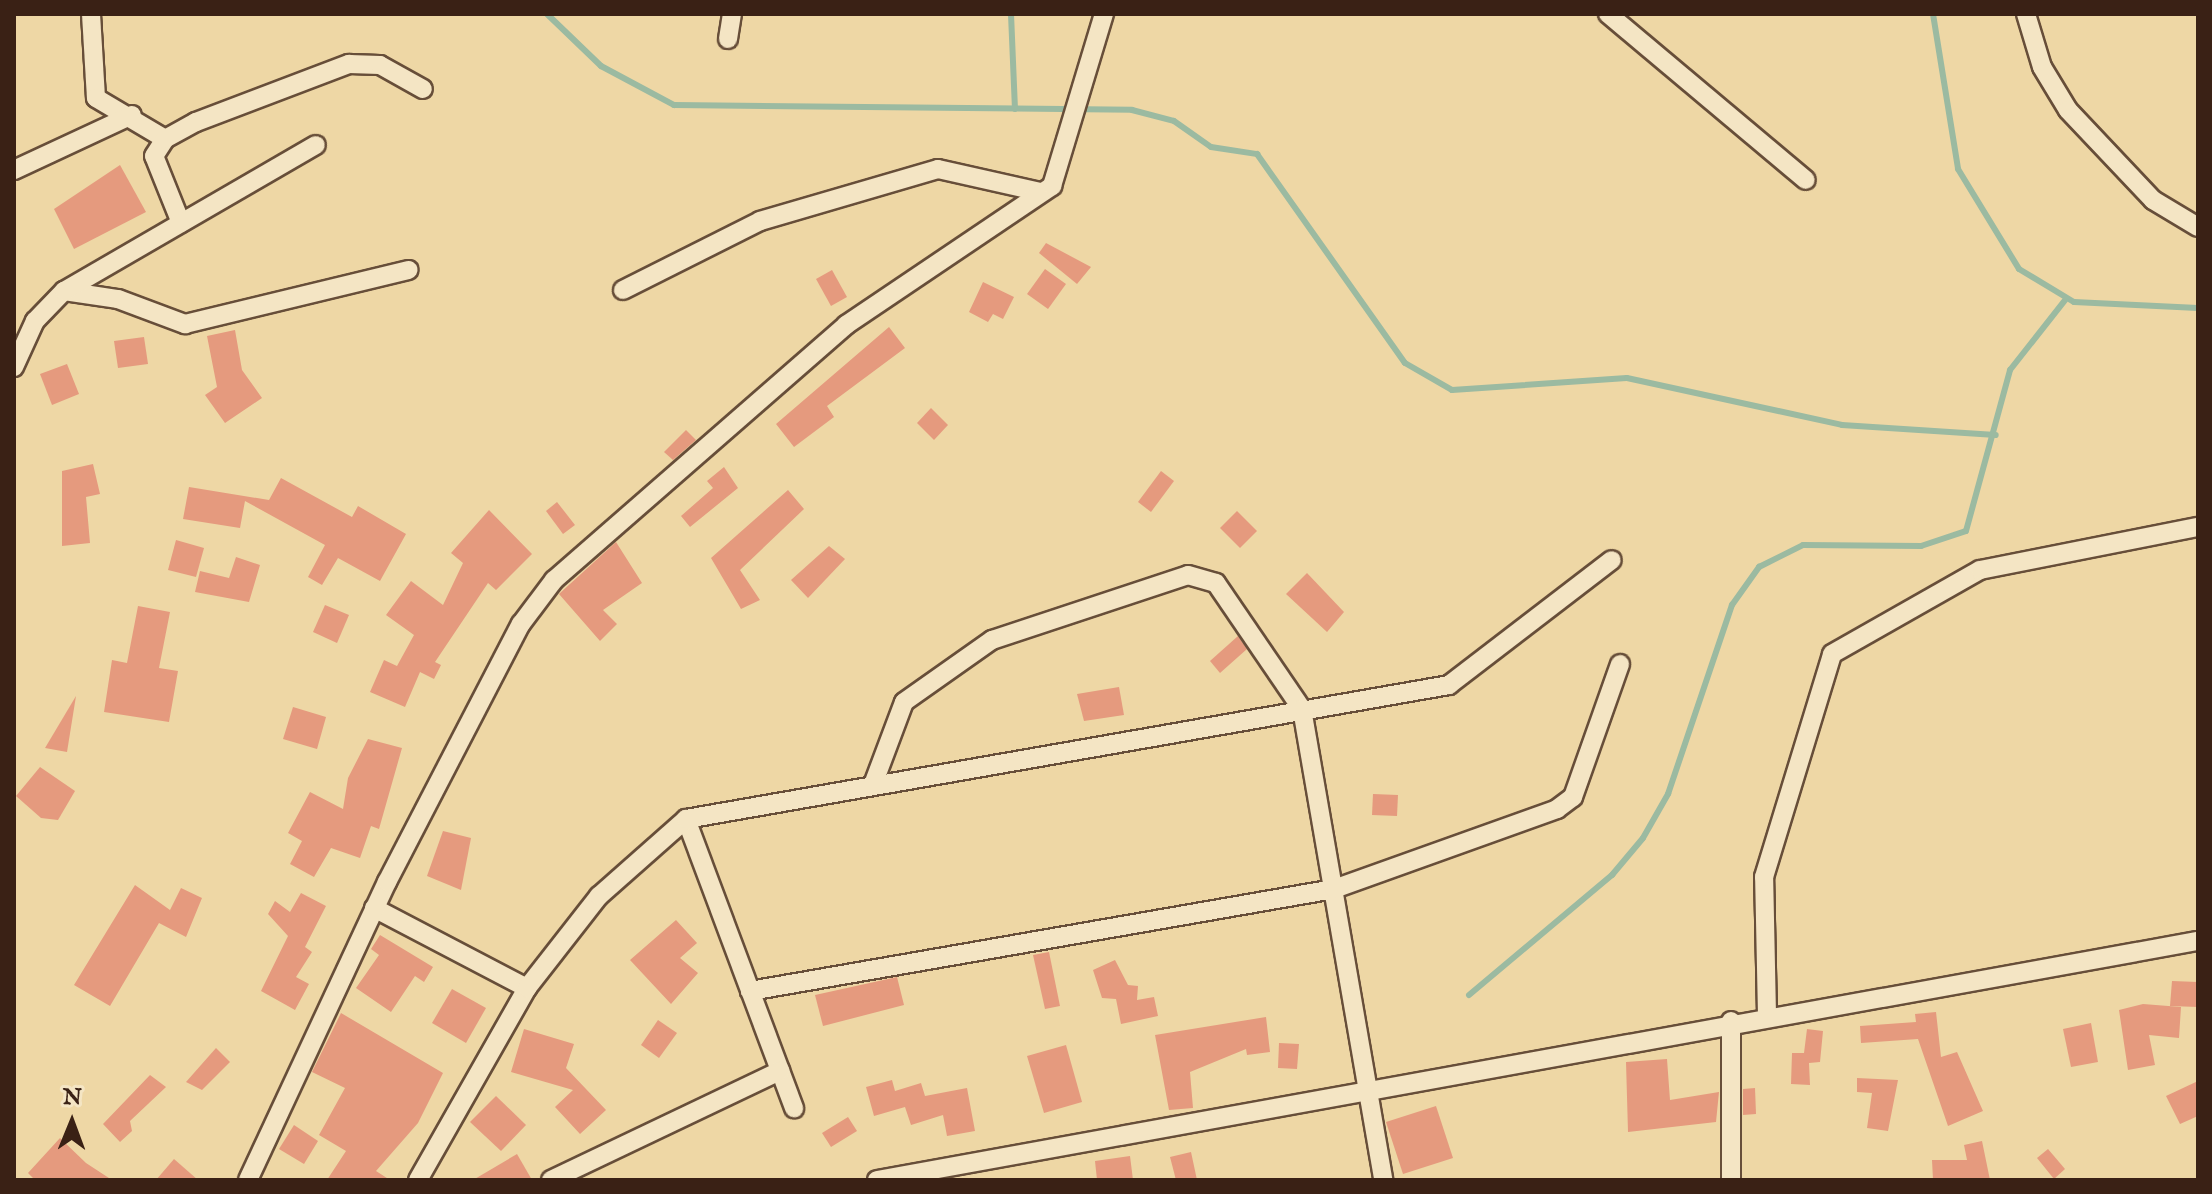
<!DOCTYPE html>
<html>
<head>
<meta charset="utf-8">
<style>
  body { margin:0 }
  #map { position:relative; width:2212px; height:1194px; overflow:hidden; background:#eed7a5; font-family:"IM FELL English",serif }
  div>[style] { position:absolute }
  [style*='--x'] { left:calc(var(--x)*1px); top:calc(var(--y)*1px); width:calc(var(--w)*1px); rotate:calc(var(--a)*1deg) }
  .stream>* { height:6px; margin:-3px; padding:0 3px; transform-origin:3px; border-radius:3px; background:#9bbaa1 }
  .building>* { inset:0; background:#e59a7e }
  .roads { filter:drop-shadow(2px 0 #674e39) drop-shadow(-2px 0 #674e39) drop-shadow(0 2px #674e39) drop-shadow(0 -2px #674e39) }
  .minor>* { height:18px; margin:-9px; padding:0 9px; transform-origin:9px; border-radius:9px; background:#f4e5c4 }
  span { translate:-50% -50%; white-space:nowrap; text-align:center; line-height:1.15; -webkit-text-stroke:7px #f4e5c4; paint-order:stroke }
  .frame { position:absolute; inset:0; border:16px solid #3a2115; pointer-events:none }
  .north { position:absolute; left:32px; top:1082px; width:80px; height:80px; -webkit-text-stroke:6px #f4e5c4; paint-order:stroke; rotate:1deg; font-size:22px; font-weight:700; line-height:32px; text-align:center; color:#3a2115 }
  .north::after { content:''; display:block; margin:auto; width:28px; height:36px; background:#3a2115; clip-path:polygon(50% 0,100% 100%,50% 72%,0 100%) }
</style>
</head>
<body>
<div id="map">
  <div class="stream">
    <i style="--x:547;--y:14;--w:75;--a:43.9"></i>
    <i style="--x:601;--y:66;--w:83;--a:28.1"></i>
    <i style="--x:674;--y:105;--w:458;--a:0.6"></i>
    <i style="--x:1132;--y:110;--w:43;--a:14.7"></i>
    <i style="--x:1174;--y:121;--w:45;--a:35.1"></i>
    <i style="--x:1211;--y:147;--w:47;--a:8.7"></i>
    <i style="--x:1257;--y:154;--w:256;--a:54.7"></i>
    <i style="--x:1405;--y:363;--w:54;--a:29.9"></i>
    <i style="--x:1452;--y:390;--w:175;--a:-3.9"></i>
    <i style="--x:1627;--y:378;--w:220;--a:12.3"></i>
    <i style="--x:1842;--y:425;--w:154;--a:3.7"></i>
    <i style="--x:1011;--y:14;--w:95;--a:87.6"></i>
    <i style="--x:1933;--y:14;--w:157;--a:80.8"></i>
    <i style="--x:1958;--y:169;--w:117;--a:58.6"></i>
    <i style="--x:2019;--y:269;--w:64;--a:31"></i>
    <i style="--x:2074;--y:302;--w:124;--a:2.8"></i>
    <i style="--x:1469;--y:995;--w:187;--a:-40"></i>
    <i style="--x:1612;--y:875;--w:48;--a:-50"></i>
    <i style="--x:1643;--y:838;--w:51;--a:-60.4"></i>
    <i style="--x:1668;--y:794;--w:200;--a:-71.3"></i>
    <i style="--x:1732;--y:605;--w:47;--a:-54.6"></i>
    <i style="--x:1759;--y:567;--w:49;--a:-26.6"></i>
    <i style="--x:1803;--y:545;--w:118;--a:0.5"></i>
    <i style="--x:1921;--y:546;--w:47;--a:-18.4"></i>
    <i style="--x:1966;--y:531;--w:167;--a:-74.7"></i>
    <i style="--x:2010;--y:370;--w:89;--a:-51.8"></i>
  </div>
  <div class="building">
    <i style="clip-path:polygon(120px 165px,146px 212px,74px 249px,54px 209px)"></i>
    <i style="clip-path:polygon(1046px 243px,1091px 267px,1077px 284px,1039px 253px)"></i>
    <i style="clip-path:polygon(1045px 269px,1066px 284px,1048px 309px,1027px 294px)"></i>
    <i style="clip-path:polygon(832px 270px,847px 297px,831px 306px,816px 279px)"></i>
    <i style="clip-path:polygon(983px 282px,1014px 297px,1003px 319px,993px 314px,988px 322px,969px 312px)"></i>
    <i style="clip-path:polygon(889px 327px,905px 348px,827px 406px,834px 417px,794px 447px,776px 424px)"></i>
    <i style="clip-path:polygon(235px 330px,242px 370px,262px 398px,225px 423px,205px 395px,217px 387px,207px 336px)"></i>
    <i style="clip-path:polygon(144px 337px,148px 364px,118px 368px,114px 341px)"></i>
    <i style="clip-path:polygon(67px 364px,79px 394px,52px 405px,40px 374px)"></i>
    <i style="clip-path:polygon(931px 408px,948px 425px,934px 440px,917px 423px)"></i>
    <i style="clip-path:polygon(686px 430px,696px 440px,673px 460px,664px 452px)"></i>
    <i style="clip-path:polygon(93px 464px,100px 494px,86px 497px,90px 543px,62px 546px,62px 471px)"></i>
    <i style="clip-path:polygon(724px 467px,738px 488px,690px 527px,681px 516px,713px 488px,707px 481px)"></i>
    <i style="clip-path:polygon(1161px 471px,1174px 481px,1151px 512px,1138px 502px)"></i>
    <i style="clip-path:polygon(281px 478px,352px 517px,358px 506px,406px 534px,380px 581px,338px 558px,322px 585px,308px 577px,325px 545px,245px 501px,240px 528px,183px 519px,189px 487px,269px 500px)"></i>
    <i style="clip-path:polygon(788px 490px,804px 509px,740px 570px,760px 600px,741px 609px,711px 558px)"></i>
    <i style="clip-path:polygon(557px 502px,575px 525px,563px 534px,546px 511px)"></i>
    <i style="clip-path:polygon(489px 510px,532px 554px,496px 590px,488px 583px,435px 662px,441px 665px,434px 679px,420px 672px,405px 707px,370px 692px,384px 660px,397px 666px,414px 635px,386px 615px,411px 581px,443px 605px,463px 563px,451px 553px)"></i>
    <i style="clip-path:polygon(1237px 511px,1257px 531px,1240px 548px,1220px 528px)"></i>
    <i style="clip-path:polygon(176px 540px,204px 548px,196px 577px,168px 570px)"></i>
    <i style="clip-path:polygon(616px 542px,642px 583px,603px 610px,617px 624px,600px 641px,559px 594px)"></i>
    <i style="clip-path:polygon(829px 546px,845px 559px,808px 598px,791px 580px)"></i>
    <i style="clip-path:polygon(236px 557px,260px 565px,249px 602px,195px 592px,200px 571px,229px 578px)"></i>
    <i style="clip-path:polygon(1307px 573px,1344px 612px,1327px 632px,1286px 594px)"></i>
    <i style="clip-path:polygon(325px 605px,349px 615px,337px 643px,313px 632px)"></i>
    <i style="clip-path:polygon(138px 606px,170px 612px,159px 668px,178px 671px,169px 722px,104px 712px,112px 660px,127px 663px)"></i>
    <i style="clip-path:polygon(1238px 636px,1247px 649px,1220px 673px,1210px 661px)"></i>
    <i style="clip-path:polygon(1119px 687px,1124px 715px,1084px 721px,1077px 694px)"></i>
    <i style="clip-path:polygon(76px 696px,67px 752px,45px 748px)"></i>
    <i style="clip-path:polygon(293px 707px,326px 717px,317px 749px,283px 739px)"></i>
    <i style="clip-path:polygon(368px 739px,402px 748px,379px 829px,371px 826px,360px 858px,331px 848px,314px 877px,290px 864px,302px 841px,288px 833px,310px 792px,343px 809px,348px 778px)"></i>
    <i style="clip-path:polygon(40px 767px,75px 791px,58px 820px,41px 818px,16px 796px)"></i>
    <i style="clip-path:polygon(1373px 794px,1398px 795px,1397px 816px,1372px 815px)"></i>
    <i style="clip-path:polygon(443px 831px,471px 838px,461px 890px,427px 876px)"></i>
    <i style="clip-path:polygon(135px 885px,170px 910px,181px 888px,202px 898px,186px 937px,159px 923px,110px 1006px,74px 985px)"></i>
    <i style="clip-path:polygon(301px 893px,326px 906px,305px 947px,312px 952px,296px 977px,309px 984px,295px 1010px,261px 991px,288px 936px,268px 914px,275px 901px,290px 912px)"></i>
    <i style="clip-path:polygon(676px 920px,697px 943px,680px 958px,698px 973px,671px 1004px,630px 960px)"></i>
    <i style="clip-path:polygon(380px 935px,433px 967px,424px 982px,415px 976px,391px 1012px,356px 988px,379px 955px,371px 949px)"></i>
    <i style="clip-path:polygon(1049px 952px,1060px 1006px,1045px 1009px,1033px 955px)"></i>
    <i style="clip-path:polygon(1115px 960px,1128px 985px,1138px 986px,1137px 1000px,1154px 997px,1158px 1016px,1121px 1024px,1116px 999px,1102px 998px,1093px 970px)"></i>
    <i style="clip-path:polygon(897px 977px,904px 1005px,823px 1026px,815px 995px)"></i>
    <i style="clip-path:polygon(2172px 981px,2198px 982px,2198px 1007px,2170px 1006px)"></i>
    <i style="clip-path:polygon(452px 989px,486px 1008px,466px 1043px,432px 1023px)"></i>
    <i style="clip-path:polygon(2143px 1004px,2181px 1007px,2179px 1038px,2149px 1035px,2155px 1065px,2128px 1070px,2119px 1010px)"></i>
    <i style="clip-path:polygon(1936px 1012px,1941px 1057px,1957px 1052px,1983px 1111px,1948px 1126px,1918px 1039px,1861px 1043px,1860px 1026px,1916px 1022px,1915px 1014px)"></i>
    <i style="clip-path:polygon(341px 1013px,443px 1073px,418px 1123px,376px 1171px,390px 1180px,327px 1180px,346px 1151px,319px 1135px,345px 1088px,312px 1072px)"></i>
    <i style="clip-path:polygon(1266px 1017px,1270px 1052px,1247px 1055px,1246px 1049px,1190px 1072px,1193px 1108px,1169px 1110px,1155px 1035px)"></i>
    <i style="clip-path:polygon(658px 1020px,677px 1033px,659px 1058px,641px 1045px)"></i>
    <i style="clip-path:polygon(2091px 1023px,2098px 1062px,2071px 1067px,2063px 1029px)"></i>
    <i style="clip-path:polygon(524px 1029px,574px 1044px,566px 1068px,606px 1110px,580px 1134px,555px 1107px,573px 1090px,511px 1072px)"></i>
    <i style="clip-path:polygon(1807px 1029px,1823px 1031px,1820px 1062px,1809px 1063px,1810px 1085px,1791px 1084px,1792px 1053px,1804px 1053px)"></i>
    <i style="clip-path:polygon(1279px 1043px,1299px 1044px,1297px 1069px,1278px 1068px)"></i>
    <i style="clip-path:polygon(1066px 1045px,1082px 1102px,1044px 1113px,1027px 1056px)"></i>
    <i style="clip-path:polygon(216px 1048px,230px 1062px,202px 1090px,186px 1082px)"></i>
    <i style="clip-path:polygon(1667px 1059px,1670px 1100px,1719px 1092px,1716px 1122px,1628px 1132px,1626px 1062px)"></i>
    <i style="clip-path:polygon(150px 1075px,166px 1087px,130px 1121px,132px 1131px,120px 1142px,103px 1124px)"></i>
    <i style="clip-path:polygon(1857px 1078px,1898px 1080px,1888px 1131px,1867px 1128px,1872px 1093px,1857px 1092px)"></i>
    <i style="clip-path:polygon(892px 1080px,895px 1091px,921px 1083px,925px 1096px,967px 1088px,975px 1131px,947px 1136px,943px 1115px,911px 1125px,905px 1107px,874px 1116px,866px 1087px)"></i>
    <i style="clip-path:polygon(2198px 1081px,2198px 1116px,2180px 1124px,2166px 1096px)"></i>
    <i style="clip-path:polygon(1755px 1088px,1756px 1114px,1743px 1115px,1743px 1089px)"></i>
    <i style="clip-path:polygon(496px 1096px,526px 1125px,501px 1151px,470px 1122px)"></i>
    <i style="clip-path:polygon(1436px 1106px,1453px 1158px,1403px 1174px,1386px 1122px)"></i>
    <i style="clip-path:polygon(848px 1117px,857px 1131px,831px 1147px,822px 1133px)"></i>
    <i style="clip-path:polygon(294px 1125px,318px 1141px,304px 1164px,279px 1149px)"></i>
    <i style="clip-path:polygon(60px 1138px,86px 1163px,112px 1180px,35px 1180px,28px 1173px)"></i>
    <i style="clip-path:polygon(1982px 1141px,1990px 1180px,1933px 1180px,1932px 1160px,1967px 1160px,1964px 1145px)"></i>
    <i style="clip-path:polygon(2048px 1149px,2065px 1169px,2054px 1179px,2037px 1158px)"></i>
    <i style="clip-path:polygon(1191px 1152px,1197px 1180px,1176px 1180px,1170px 1157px)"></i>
    <i style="clip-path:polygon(517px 1154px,532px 1180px,473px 1180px)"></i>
    <i style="clip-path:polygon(1130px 1156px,1133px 1180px,1097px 1180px,1095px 1161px)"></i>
    <i style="clip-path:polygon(174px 1159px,198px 1180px,156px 1180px)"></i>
  </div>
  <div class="roads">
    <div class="minor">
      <i style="--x:91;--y:14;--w:84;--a:86.6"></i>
      <i style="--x:96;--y:98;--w:80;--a:30.7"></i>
      <i style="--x:1608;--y:14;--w:258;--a:40"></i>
      <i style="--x:2026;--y:14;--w:55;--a:73.2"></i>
      <i style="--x:2042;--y:67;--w:50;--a:58.8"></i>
      <i style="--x:2068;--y:110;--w:124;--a:46.6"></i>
      <i style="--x:2153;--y:200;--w:52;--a:31"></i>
      <i style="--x:728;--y:39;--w:25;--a:-81"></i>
      <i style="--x:14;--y:170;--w:130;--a:-25"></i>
      <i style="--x:181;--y:223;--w:72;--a:-111.9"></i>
      <i style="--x:154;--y:156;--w:20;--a:-57"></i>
      <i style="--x:165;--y:139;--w:35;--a:-29"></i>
      <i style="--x:196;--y:122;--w:164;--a:-20.8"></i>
      <i style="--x:349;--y:64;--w:31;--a:2"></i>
      <i style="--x:380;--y:65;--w:49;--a:29.2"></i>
      <i style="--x:623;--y:290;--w:153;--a:-26.7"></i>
      <i style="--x:760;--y:221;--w:185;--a:-16.3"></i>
      <i style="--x:938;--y:169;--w:105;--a:12.7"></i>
      <i style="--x:64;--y:291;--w:55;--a:8.4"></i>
      <i style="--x:118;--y:299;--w:72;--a:20.5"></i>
      <i style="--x:185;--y:324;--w:230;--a:-13.6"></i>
      <i style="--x:14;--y:367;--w:51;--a:-65.5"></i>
      <i style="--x:35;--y:321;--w:42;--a:-46"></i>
      <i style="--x:64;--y:291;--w:291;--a:-30.1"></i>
      <i style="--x:874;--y:782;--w:85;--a:-69.4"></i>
      <i style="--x:904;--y:702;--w:108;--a:-35.2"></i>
      <i style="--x:992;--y:640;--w:206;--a:-18.3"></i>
      <i style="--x:1188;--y:575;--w:29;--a:16"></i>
      <i style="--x:1216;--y:583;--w:153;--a:55.7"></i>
      <i style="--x:1302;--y:709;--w:478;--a:80.2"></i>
      <i style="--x:686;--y:819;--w:309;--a:69.5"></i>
      <i style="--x:374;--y:908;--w:173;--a:27.6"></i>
      <i style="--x:750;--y:991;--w:593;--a:-9.91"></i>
      <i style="--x:1334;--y:889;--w:237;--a:-19.7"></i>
      <i style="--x:1557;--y:809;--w:20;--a:-37"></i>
      <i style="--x:1573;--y:797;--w:141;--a:-70.5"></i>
      <i style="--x:1767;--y:1015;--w:138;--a:-91.2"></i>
      <i style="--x:1764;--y:877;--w:233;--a:-73"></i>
      <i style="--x:1832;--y:654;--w:170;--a:-29.6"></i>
      <i style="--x:1980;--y:570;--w:222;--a:-11.2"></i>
      <i style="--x:248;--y:1180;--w:329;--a:-65"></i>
      <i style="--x:387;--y:882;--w:291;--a:-62.6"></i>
      <i style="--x:521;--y:624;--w:55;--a:-53.1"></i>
      <i style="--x:554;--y:580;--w:388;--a:-41.1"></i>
      <i style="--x:846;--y:325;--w:249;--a:-34"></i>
      <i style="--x:1052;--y:186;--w:180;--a:-73.2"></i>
      <i style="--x:418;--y:1180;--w:221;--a:-60.4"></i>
      <i style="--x:527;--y:988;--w:117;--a:-52"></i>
      <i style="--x:599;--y:896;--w:116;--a:-41.5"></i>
      <i style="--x:686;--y:819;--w:775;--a:-9.96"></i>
      <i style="--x:1449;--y:685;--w:205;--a:-37.5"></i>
      <i style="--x:551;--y:1180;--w:254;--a:-25.5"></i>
      <i style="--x:877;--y:1180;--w:1342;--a:-10.26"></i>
      <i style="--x:1731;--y:1180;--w:159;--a:-90"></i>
    </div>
  </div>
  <div class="frame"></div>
  <div class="north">N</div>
</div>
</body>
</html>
